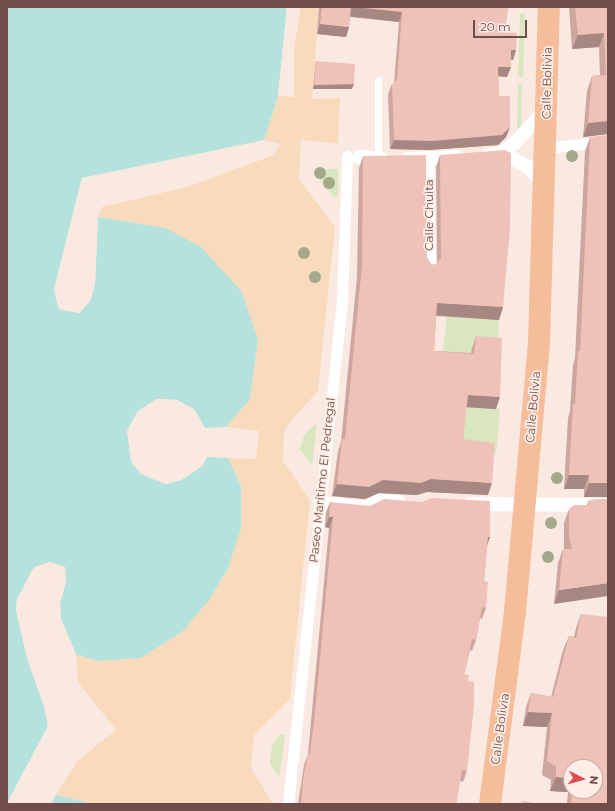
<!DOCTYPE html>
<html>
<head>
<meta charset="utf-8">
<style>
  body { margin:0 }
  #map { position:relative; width:615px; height:811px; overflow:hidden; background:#fae9e0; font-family:Montserrat,sans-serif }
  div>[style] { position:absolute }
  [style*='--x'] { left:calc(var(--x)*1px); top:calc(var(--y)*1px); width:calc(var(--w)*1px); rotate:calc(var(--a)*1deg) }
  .green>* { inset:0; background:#d9e6c0 }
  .sand>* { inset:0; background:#f8dbbc }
  .water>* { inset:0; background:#b6e2dd }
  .pier>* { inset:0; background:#fae9e0 }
  .service>* { height:7px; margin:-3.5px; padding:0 3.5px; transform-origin:3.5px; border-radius:3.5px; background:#fff }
  .pedestrian>* { height:11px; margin:-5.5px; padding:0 5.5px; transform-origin:5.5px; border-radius:5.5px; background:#fff }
  .minor>* { height:14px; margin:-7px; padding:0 7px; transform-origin:7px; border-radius:7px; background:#fff }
  .primary>* { height:22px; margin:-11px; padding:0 11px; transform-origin:11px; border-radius:11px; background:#f6bd9b }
  .trees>* { width:12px; height:12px; margin:-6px; border-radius:50%; background:#a4a989 }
  .wall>* { inset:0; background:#cda69f }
  .shaded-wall>* { inset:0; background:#a78782 }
  .building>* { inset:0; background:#eec1b9 }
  span { translate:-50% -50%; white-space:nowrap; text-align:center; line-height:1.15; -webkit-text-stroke:3.5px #feeee5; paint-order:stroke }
  .street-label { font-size:12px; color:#6f4d49 }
  .frame { position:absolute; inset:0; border:8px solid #6f4d49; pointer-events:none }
  .north { position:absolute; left:563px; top:759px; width:40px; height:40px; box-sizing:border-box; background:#feeee5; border:1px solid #c5aea7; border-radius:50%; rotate:96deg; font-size:11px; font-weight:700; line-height:16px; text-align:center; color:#6f4d49 }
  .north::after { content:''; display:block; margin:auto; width:14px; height:18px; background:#de4b50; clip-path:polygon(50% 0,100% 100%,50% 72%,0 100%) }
  .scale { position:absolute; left:473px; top:20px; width:54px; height:18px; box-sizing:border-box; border:2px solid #6f4d49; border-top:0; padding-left:5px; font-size:12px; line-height:14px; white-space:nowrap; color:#6f4d49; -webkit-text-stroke:3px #feeee5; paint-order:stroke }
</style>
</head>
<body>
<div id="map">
  <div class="green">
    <i style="clip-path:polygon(520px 13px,525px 13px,523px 77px,518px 77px)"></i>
    <i style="clip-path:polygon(518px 83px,522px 83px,521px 129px,517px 129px)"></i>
    <i style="clip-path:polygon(317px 169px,338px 169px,338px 195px,334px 197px,316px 175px)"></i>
    <i style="clip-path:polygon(447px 316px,499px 320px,497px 350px,470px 359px,441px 364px)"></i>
    <i style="clip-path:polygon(463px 407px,500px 409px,496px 455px,460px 452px)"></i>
    <i style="clip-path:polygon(317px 423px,312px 466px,300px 449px,304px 435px)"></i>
    <i style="clip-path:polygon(282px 734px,285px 735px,280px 774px,278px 775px,270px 764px,272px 744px)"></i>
  </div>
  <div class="sand">
    <i style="clip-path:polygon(301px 7px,319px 7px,312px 99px,340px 98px,338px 144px,301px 140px,299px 179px,335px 227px,318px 391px,290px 422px,284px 433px,283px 461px,310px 500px,290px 699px,254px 735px,251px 768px,273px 804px,90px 804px,56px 795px,77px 761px,116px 730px,78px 682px,76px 654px,97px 661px,141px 658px,183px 631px,209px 600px,228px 568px,241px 486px,228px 458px,256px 459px,259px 431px,226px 427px,250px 399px,258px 341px,242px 292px,143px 224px,98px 217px,102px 207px,187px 187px,274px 155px,280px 144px,264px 140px,278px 96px,294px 97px,294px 49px)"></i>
  </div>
  <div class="water">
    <i style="clip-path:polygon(7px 7px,287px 7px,278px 96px,264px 140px,82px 178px,54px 290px,59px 309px,79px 313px,90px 301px,95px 284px,98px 217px,166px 228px,201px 247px,242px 292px,258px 340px,250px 399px,226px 427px,205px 428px,193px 409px,177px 400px,157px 399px,138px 411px,127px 431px,132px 462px,141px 474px,166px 484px,181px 480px,202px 466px,207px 456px,228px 458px,241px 486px,241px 528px,228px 568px,209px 600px,183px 631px,141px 658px,97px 661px,76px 654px,61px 619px,60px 603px,66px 582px,65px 567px,50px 562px,34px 568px,17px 599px,16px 610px,27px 658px,44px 706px,48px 726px,7px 803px)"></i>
    <i style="clip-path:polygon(56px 795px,86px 802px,90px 804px,51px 804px)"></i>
  </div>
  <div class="pier">
    <i style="clip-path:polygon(287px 7px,289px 7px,280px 96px,278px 96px)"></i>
    <i style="clip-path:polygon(266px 140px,83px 180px,56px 290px,61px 308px,78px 311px,88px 300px,93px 284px,98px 215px,95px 284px,90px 301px,79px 313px,59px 309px,54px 290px,82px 178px)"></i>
    <i style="clip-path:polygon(157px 399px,177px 400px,194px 409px,205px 428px,228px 428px,204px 429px,192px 411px,176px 402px,157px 401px,139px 412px,129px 432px,133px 461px,143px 472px,166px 482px,180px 479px,191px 471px,200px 464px,206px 455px,230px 458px,207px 457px,202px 466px,192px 473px,181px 480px,166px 484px,141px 474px,131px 462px,127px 431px,138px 411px)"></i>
    <i style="clip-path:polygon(50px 562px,65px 567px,66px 582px,60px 603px,61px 619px,76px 656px,59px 619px,58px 603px,64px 581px,63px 569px,50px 564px,35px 569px,19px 599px,18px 610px,29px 657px,46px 706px,50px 726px,7px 804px,48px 726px,44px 706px,27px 658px,16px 610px,17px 599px,34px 567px)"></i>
  </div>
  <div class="service">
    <i style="--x:378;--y:80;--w:78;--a:90"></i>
  </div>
  <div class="pedestrian">
    <i style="--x:546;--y:148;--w:62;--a:-6.4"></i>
    <i style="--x:429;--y:159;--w:111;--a:89.5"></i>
    <i style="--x:288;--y:804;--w:506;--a:-83.87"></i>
    <i style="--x:342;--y:301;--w:145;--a:-88"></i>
  </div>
  <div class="minor">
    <i style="--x:502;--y:153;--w:32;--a:28"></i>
    <i style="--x:530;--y:168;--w:22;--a:51"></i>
    <i style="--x:488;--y:155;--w:14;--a:-8"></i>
    <i style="--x:502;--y:153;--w:15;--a:-37"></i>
    <i style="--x:514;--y:144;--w:49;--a:-47.5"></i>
    <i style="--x:359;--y:157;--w:23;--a:5"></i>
    <i style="--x:408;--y:159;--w:50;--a:-2.3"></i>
    <i style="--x:320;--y:503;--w:47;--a:6.1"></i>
    <i style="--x:367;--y:508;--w:13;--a:-32"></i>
    <i style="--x:378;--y:501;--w:21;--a:3"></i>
    <i style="--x:470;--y:504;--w:138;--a:0.4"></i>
  </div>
  <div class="primary">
    <i style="--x:490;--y:804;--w:194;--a:-82.6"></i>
    <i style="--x:515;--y:612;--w:272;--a:-84.9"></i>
    <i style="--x:539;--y:341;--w:334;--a:-88.3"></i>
  </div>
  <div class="trees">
    <i style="left:572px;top:156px"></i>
    <i style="left:320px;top:173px"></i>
    <i style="left:329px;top:183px"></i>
    <i style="left:304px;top:253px"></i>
    <i style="left:315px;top:277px"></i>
    <i style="left:557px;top:478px"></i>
    <i style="left:551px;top:523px"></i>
    <i style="left:548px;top:557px"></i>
  </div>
  <div class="wall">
    <i style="clip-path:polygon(319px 7px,508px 7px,505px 32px,516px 50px,513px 60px,511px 59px,507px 77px,498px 76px,499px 96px,510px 127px,506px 137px,498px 145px,429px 150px,390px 149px,388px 94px,392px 84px,394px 83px,399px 22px,350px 17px,349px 27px,346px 37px,317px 34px)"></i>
    <i style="clip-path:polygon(569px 7px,608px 7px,608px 134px,583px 137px,587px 91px,592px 76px,600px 75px,599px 47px,572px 49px)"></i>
    <i style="clip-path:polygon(316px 61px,352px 89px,313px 89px,315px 66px)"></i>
    <i style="clip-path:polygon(590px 137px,608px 497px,584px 497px,584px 489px,564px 489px,568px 418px,570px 411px,573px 365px,575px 358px,585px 151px)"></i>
    <i style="clip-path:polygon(440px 155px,503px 307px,499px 320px,436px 316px,435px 336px,434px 351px,471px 353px,472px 348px,476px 336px,496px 409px,466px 407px,463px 439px,488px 495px,427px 492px,417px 495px,379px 493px,365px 499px,332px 496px,338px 451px,341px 442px,357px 277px,359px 168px,363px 156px,431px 264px,435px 265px,437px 263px,436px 167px)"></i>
    <i style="clip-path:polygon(608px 499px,554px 604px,558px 563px,563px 549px,564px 549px,564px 523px,569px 509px,587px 505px,589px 500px)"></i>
    <i style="clip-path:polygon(330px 502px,490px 537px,487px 546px,484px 581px,486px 608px,482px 619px,480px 618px,476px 640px,472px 651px,470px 650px,464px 674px,468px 681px,467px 771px,463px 782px,460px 781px,456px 804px,298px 804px,304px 765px,308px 754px,329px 528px,325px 527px,326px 512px)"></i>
    <i style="clip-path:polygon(evenodd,581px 614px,608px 804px,567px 804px,568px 792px,550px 791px,551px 780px,542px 775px,547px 727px,523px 726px,526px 707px,531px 693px,551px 697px,563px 650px,569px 636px,574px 637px,576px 628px,581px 614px,571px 767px,595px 791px,571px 791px,571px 767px)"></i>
  </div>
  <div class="shaded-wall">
    <i style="clip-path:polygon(351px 7px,355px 7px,402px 12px,399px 22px,347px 16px)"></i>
    <i style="clip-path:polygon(320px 24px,349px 27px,346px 37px,317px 34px)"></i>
    <i style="clip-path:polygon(604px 33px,599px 47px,572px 49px,578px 35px)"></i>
    <i style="clip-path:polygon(511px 50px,516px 50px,513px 60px,508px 59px)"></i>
    <i style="clip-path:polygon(498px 67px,511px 67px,507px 77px,495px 76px)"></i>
    <i style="clip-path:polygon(354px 84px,352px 89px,313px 89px,314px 85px)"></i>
    <i style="clip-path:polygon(608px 121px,608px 134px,583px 137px,588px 123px)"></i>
    <i style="clip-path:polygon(510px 127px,506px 137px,498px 145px,429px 150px,390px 149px,394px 140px)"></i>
    <i style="clip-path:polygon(437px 303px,503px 307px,499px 320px,433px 315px)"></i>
    <i style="clip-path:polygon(468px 395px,500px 397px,496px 409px,463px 407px)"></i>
    <i style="clip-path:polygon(569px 475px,589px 475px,584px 489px,564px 489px)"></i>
    <i style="clip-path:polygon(431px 479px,492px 483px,488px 495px,427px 492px,417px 495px,379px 493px,365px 499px,332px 496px,337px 484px,383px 480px)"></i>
    <i style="clip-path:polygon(589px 483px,608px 483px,608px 497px,584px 497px)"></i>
    <i style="clip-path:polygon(329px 517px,333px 517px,329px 528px,325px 527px)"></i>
    <i style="clip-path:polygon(488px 537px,490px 537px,486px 548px)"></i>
    <i style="clip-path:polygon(608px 583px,608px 596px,554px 604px,559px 590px)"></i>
    <i style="clip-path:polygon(528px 712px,552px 713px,547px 727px,523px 726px)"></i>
    <i style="clip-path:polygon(556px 777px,571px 778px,571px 783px,568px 792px,550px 791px)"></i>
  </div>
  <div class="building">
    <i style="clip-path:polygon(322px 7px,351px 7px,349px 27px,320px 24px)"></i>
    <i style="clip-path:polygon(355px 7px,508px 7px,505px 32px,517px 33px,516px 50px,511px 50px,511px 67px,498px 67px,499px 96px,510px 96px,510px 127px,502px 135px,432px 141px,394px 140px,392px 84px,397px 80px,402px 12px)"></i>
    <i style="clip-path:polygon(575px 7px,608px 7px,608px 121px,588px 123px,592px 76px,606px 75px,604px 33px,578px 35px)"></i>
    <i style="clip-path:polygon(316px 61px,355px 64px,354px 84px,314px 85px)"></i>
    <i style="clip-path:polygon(608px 135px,608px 483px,589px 483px,589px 475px,569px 475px,573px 404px,575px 404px,578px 351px,580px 351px,590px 137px)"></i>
    <i style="clip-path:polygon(505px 150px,511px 153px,510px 228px,503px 307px,437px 303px,434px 351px,474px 354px,476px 336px,502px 338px,500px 397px,468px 395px,463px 439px,495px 443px,492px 483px,431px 479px,421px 483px,383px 480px,369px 487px,337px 484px,342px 439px,345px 439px,362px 265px,363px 156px,426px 155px,427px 258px,431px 264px,435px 265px,441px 258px,440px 155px)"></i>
    <i style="clip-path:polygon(432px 498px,490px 501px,490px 537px,488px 537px,484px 581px,488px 582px,486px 608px,482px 607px,476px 640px,472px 639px,464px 674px,469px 675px,468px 681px,474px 682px,474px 706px,467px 771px,462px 770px,456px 804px,301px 804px,303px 779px,308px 754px,310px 754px,315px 712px,333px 517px,329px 517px,330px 502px,370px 506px,384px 499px,422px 502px)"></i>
    <i style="clip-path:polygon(608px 499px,608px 583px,559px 590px,563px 549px,572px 549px,569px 537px,569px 509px,574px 505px,589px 505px,589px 500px)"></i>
    <i style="clip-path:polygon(581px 614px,608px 617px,608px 804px,571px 804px,572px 791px,595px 791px,595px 767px,571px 767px,571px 778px,556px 777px,556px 766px,547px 761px,552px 713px,528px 712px,531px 693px,553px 697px,569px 636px,576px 638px)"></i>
    <i style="clip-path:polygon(522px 801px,540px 804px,521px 804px)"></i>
  </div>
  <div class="street-label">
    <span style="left:547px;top:83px;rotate:-89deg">Calle Bolivia</span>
    <span style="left:429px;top:215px;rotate:-90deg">Calle Chuita</span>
    <span style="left:533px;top:407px;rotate:-85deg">Calle Bolivia</span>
    <span style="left:322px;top:480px;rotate:-84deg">Paseo Marítimo El Pedregal</span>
    <span style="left:500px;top:729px;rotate:-82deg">Calle Bolivia</span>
  </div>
  <div class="frame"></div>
  <div class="north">N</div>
  <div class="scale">20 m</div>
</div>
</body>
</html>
